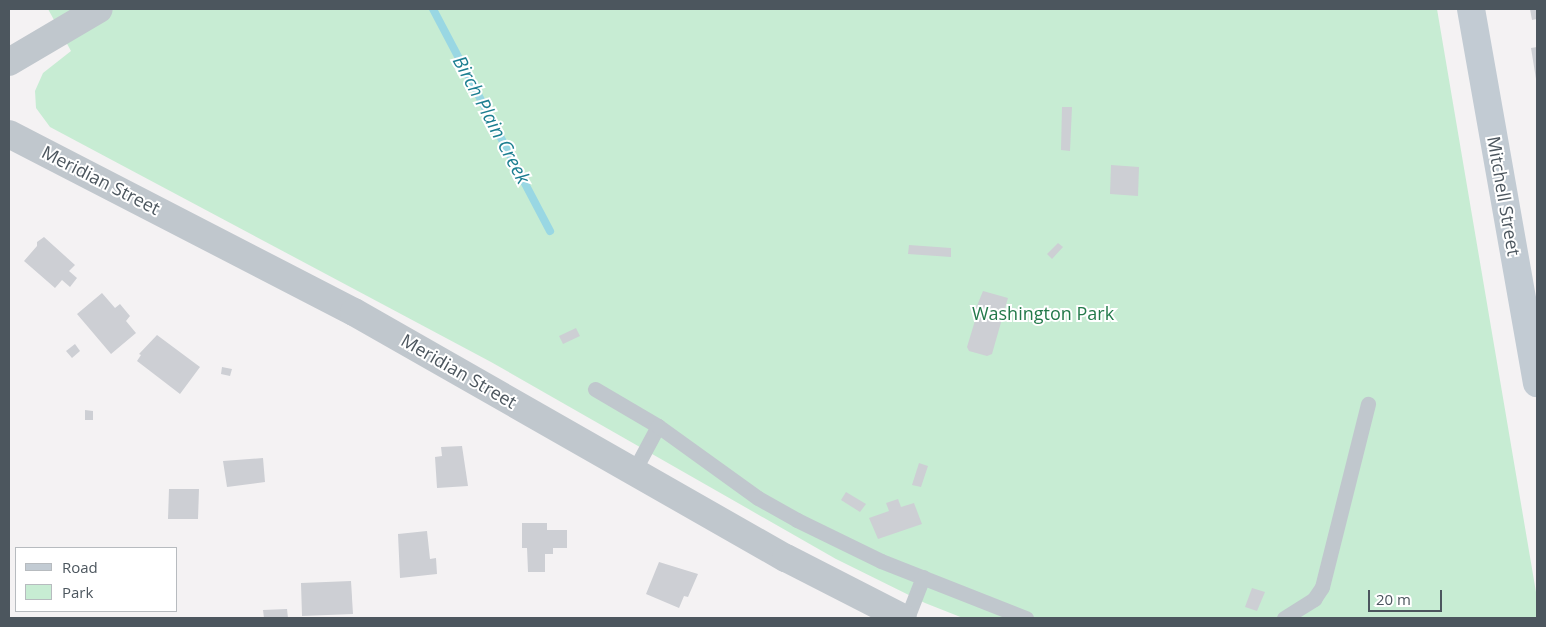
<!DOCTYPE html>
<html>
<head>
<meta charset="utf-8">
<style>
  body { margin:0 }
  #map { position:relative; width:1546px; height:627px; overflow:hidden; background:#f4f2f3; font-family:"Open Sans",sans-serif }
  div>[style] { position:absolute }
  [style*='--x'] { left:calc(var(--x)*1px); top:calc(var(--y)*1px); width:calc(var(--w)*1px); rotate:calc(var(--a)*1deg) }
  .green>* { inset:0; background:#c7ecd3 }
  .stream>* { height:8px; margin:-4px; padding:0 4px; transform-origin:4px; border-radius:4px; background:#99d7e3 }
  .building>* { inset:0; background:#cdcfd4 }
  .service>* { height:15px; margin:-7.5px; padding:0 7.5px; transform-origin:7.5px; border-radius:7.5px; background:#c0c7cd }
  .minor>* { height:28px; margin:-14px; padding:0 14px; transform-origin:14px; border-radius:14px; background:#c0c7cd }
  .tertiary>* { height:28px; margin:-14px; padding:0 14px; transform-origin:14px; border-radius:14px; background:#c0c7cd }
  .secondary>* { height:28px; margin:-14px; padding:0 14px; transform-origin:14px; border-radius:14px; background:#c2cbd3 }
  span { translate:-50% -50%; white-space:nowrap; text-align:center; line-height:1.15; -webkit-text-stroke:4px #fff; paint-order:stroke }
  .street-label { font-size:18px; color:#4c565e }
  .park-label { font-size:18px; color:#23794a }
  .water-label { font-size:19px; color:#1c7e91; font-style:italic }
  .frame { position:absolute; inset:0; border:10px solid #4c565e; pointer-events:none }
  .legend { position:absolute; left:15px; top:547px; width:162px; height:65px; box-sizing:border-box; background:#fff; border:1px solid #b7bbbf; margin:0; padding:6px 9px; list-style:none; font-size:15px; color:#4c565e }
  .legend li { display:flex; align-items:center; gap:10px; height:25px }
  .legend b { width:25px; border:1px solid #b7bbbf }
  .scale { position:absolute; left:1368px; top:590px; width:74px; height:22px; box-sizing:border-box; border:2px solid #4c565e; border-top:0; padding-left:6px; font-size:15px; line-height:18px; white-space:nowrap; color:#4c565e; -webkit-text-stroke:4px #fff; paint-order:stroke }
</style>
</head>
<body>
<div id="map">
  <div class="green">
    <i style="clip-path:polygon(48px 9px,1437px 9px,1537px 598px,1537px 618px,963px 618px,925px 603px,836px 559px,491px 362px,50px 127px,36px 108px,35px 91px,43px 73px,71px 51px)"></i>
  </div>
  <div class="stream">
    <i style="--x:433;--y:9;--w:251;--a:62.2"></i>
  </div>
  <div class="building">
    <i style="clip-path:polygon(1530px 9px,1537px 9px,1537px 19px,1532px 20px)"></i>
    <i style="clip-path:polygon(1537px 47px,1537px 79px,1536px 79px,1531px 48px)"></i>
    <i style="clip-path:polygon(1062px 107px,1072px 107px,1070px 151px,1061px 150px)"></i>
    <i style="clip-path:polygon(1111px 165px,1139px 167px,1138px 196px,1110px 194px)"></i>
    <i style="clip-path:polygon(44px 237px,75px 265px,69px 271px,77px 278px,70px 287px,62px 280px,55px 288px,24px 261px,37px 246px,37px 242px)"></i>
    <i style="clip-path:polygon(1058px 243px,1063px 247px,1052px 259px,1047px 254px)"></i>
    <i style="clip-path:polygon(909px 245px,951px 248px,951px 257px,908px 254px)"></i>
    <i style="clip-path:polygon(983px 291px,1008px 298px,992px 354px,987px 356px,969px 351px,967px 347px,977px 314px,974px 313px)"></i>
    <i style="clip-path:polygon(102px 293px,115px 308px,120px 304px,130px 316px,126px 321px,136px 333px,111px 354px,77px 314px)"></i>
    <i style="clip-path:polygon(576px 328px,580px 336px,563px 344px,559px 336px)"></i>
    <i style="clip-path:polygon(157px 335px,200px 367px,180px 394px,137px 361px,141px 355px,139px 354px)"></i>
    <i style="clip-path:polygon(75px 344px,80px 351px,72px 358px,66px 351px)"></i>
    <i style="clip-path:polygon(222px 367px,232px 369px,230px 376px,221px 374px)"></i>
    <i style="clip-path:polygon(85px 410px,93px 411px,93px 420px,85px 420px)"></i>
    <i style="clip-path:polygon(462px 446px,468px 486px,437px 488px,435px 457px,442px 456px,441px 447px)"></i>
    <i style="clip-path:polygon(263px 458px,265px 482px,227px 487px,223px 461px)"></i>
    <i style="clip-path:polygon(919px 463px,928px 466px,921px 487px,912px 485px)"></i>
    <i style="clip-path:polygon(169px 489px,199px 489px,198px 519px,168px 519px)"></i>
    <i style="clip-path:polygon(846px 492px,866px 504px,860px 512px,841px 500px)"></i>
    <i style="clip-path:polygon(898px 499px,901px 507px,914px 503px,922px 524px,878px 539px,869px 518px,889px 511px,886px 503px)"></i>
    <i style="clip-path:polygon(522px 523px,547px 523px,547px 530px,567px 530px,567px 548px,553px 548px,553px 554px,545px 554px,545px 572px,528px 572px,527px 548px,522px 548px)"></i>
    <i style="clip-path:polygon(427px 531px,430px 559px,436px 558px,437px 574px,400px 578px,398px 534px)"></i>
    <i style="clip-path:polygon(659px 562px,698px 574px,688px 597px,684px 596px,679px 608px,646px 594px)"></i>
    <i style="clip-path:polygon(351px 581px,353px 614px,302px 616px,301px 583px)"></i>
    <i style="clip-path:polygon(1252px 588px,1265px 592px,1257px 611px,1245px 607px)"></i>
    <i style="clip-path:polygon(287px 609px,288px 618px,264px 618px,263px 610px)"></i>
  </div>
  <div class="service">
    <i style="--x:595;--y:389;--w:73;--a:30.4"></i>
    <i style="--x:658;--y:426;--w:51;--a:118.1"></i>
    <i style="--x:658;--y:426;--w:123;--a:35.8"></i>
    <i style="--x:758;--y:498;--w:45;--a:29.4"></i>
    <i style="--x:797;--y:520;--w:93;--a:26"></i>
    <i style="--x:881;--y:561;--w:156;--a:21.5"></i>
    <i style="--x:907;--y:618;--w:44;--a:-68.7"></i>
    <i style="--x:1284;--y:618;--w:36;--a:-32"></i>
    <i style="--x:1314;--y:599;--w:14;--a:-56"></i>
    <i style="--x:1322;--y:587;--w:189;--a:-75.9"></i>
  </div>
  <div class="minor">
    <i style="--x:9;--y:62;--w:104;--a:-30.5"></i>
  </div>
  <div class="tertiary">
    <i style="--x:9;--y:134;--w:388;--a:27.3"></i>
    <i style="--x:354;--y:312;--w:497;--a:29.7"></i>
    <i style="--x:786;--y:558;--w:131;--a:27.1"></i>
  </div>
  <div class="secondary">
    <i style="--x:1471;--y:9;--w:380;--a:80"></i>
  </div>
  <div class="street-label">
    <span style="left:101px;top:180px;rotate:27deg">Meridian Street</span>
    <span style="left:1504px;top:196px;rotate:80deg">Mitchell Street</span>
    <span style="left:459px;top:371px;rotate:30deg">Meridian Street</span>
  </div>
  <div class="park-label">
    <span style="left:1043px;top:313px">Washington Park</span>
  </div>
  <div class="water-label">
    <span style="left:491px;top:120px;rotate:62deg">Birch Plain Creek</span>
  </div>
  <div class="frame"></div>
  <ul class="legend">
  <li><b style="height:6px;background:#c2cbd3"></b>Road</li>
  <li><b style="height:14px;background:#c7ecd3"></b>Park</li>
  </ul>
  <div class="scale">20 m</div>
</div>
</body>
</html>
